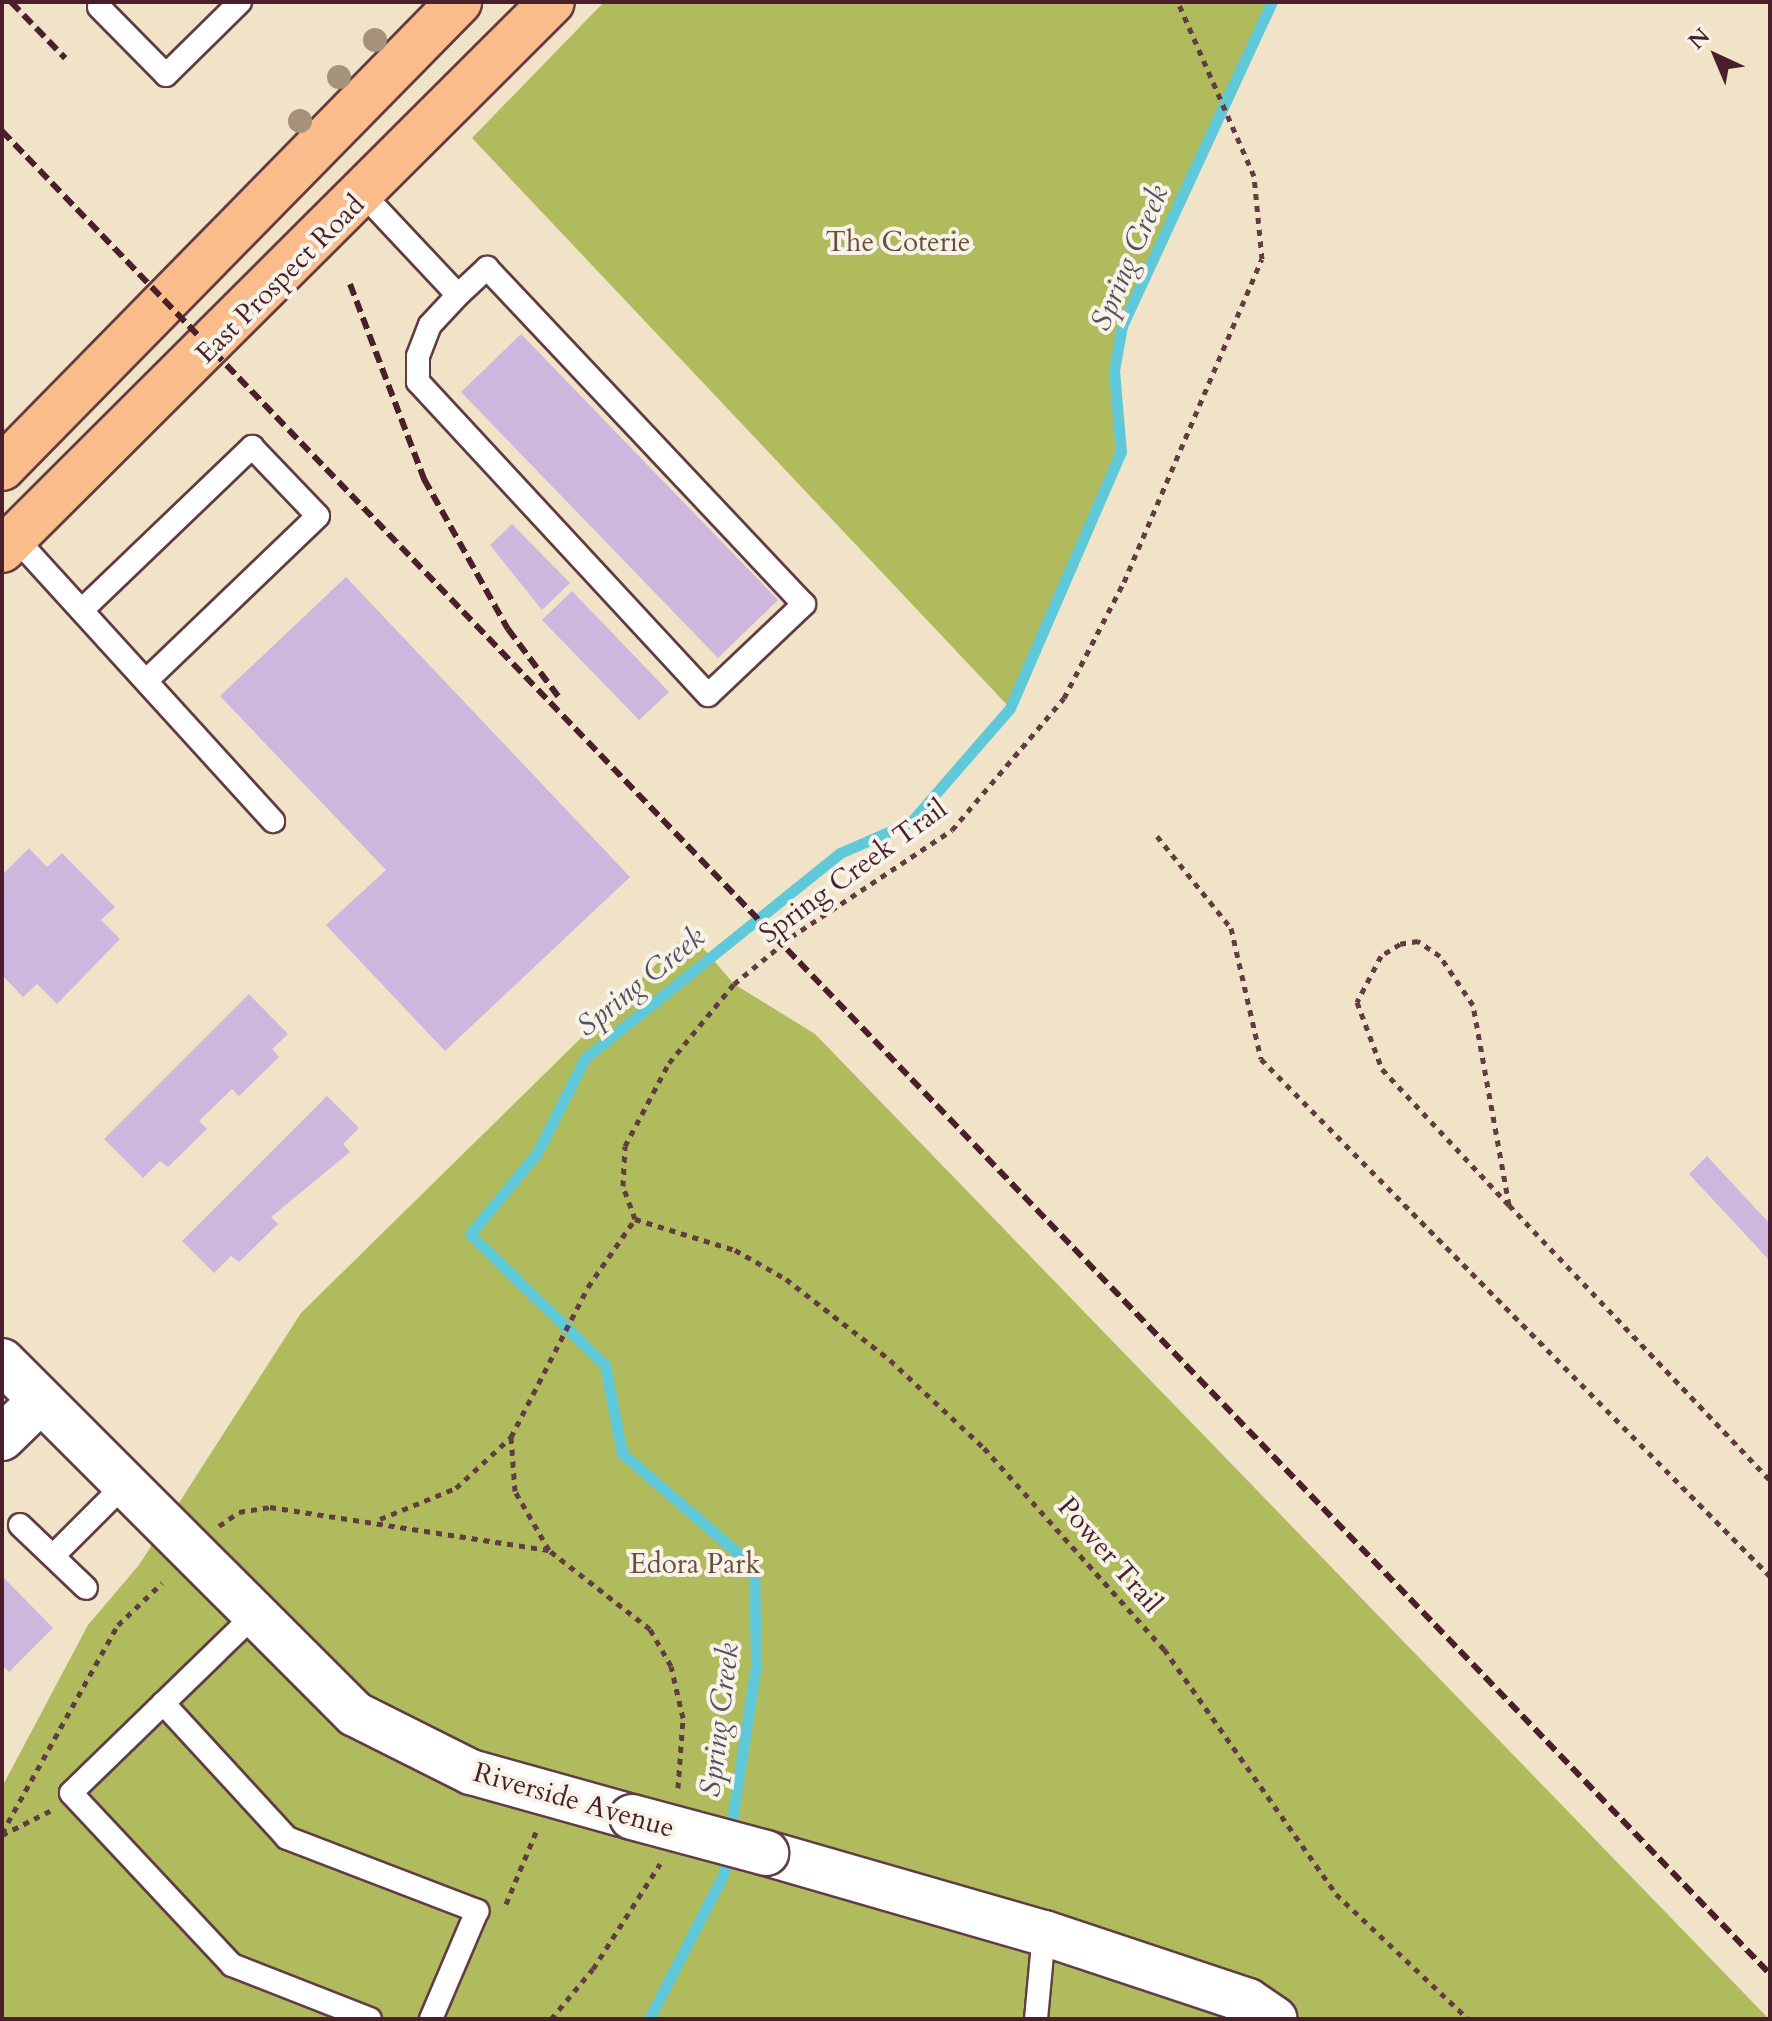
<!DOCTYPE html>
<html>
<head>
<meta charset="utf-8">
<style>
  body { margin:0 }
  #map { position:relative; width:1772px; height:2021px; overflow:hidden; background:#f0e3c8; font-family:Cardo,serif }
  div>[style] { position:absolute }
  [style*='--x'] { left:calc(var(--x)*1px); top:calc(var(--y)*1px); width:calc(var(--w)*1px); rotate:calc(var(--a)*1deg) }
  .green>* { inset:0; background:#b0bb5d }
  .stream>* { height:11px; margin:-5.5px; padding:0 5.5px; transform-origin:5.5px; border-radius:5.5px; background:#5fc9d9 }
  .building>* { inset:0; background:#ceb7df }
  .path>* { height:5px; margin-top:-2.5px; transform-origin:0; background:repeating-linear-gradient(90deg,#633c43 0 6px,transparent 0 12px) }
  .roads { filter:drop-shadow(2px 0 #633c43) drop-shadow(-2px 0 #633c43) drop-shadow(0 2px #633c43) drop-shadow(0 -2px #633c43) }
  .service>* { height:22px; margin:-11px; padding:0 11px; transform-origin:11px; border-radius:11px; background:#fff }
  .minor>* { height:44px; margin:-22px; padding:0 22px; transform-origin:22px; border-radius:22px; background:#fff }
  .primary>* { height:44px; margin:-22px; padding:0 22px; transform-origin:22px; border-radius:22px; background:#f9bc8a }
  .rail>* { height:6px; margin-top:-3px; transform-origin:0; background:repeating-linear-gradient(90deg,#4a1f2b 0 12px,transparent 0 18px) }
  .bridges { filter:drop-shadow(2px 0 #633c43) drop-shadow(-2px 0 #633c43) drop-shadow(0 2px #633c43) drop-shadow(0 -2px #633c43) }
  .minor-bridge>* { height:44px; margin:-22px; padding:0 22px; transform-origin:22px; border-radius:22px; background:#fff }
  .trees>* { width:24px; height:24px; margin:-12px; border-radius:50%; background:#a6917a }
  span { translate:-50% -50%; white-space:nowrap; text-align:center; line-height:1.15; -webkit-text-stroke:8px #f7f3e8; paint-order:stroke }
  .park-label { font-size:28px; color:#694e3a }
  .street-label { font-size:28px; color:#4a1f2b }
  .water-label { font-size:30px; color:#50525f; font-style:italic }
  .frame { position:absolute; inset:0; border:4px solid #4a1f2b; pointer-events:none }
  .north { position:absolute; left:1676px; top:16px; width:80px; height:80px; -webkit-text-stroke:6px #f7f3e8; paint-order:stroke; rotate:316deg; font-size:22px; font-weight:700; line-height:32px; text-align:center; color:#4a1f2b }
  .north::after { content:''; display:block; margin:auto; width:28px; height:36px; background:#4a1f2b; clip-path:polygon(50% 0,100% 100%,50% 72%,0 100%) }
</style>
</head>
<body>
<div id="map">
  <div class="green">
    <i style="clip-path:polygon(604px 2px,1272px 2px,1122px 326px,1114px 370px,1121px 452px,1010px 708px,472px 138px)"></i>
    <i style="clip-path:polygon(689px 932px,734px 984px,815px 1034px,1769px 2019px,2px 2019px,2px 1787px,88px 1625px,139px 1565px,301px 1313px)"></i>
  </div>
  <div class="stream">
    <i style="--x:730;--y:1833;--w:170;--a:-81.2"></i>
    <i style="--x:756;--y:1665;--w:98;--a:-91.2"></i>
    <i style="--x:754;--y:1567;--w:174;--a:-139.2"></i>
    <i style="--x:622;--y:1453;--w:90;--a:-100.9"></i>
    <i style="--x:605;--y:1365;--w:188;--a:-135.9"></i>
    <i style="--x:470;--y:1234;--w:105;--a:-50.4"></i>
    <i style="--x:537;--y:1153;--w:106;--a:-63.2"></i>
    <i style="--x:585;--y:1058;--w:327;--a:-38.8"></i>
    <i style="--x:840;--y:853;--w:77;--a:-23.6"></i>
    <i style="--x:911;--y:822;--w:151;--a:-49"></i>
    <i style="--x:1010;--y:708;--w:279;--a:-66.6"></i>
    <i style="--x:1121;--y:452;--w:82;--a:-94.9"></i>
    <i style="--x:1114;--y:370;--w:45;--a:-79.7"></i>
    <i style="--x:1122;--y:326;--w:357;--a:-65.2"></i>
    <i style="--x:649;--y:2019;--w:164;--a:-62.8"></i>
    <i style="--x:724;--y:1873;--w:23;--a:-80"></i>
  </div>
  <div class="building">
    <i style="clip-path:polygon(521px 334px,778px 600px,718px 658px,461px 392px)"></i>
    <i style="clip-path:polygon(512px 524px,570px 583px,542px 610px,490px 545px)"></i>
    <i style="clip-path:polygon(346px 577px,630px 877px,445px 1051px,326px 925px,386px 870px,220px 696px)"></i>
    <i style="clip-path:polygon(572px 591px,669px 692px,639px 720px,542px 620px)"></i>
    <i style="clip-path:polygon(29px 848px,47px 867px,62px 853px,115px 907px,101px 920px,120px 939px,57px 1004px,37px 984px,23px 997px,2px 975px,2px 875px)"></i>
    <i style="clip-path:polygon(249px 994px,288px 1034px,272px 1049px,279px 1057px,239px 1096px,232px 1089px,199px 1121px,207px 1129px,168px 1167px,160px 1161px,143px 1178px,104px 1139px)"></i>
    <i style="clip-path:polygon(327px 1096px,359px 1128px,343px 1144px,350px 1152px,271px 1217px,278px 1224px,239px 1262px,231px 1256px,214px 1273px,182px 1241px)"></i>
    <i style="clip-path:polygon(1707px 1156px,1770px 1224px,1770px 1261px,1689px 1174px)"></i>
    <i style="clip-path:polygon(2px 1576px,53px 1628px,9px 1672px,2px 1665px)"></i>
  </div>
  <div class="path">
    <i style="--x:1157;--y:836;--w:118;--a:51.2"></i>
    <i style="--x:1231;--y:928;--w:134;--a:77.1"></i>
    <i style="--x:1261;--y:1059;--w:726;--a:45.45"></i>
    <i style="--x:1509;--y:1205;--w:203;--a:-100.2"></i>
    <i style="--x:1473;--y:1005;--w:59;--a:-124"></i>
    <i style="--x:1440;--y:956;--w:27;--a:-146"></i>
    <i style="--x:1418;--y:941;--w:18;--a:171"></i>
    <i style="--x:1400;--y:944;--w:22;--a:148"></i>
    <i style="--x:1381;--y:956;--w:52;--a:117.6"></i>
    <i style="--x:1357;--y:1002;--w:72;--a:69.5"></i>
    <i style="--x:1382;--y:1069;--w:186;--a:47"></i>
    <i style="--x:1509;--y:1205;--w:379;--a:46.5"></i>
    <i style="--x:635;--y:1219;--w:105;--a:17.2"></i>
    <i style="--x:735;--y:1250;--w:59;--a:29.6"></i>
    <i style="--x:786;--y:1279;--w:132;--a:37.9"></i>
    <i style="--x:890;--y:1360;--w:129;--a:43.1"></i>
    <i style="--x:984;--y:1448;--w:270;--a:48.2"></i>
    <i style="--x:1164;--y:1649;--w:299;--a:54.9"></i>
    <i style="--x:1336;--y:1894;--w:182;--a:43.4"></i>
    <i style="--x:380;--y:1519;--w:82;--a:-22.2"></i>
    <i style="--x:456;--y:1488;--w:75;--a:-42.8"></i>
    <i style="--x:219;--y:1526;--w:24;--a:-35"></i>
    <i style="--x:239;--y:1512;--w:31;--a:-9"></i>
    <i style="--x:270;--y:1507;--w:282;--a:8.8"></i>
    <i style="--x:678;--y:1788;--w:70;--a:-85.9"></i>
    <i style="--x:683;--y:1718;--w:53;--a:-103"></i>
    <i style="--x:671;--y:1666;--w:43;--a:-119.6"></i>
    <i style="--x:650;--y:1629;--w:128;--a:-142"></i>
    <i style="--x:549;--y:1550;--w:68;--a:-120"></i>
    <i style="--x:515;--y:1491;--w:54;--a:-94.2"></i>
    <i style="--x:511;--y:1437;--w:169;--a:-62.8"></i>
    <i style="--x:588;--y:1287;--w:83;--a:-55.3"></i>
    <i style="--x:635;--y:1219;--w:35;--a:-110"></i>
    <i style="--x:623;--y:1186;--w:40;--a:-87.1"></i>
    <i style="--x:625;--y:1146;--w:94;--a:-62.1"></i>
    <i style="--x:669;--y:1063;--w:102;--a:-50.6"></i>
    <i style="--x:734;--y:984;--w:74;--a:-39.5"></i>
    <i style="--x:791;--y:937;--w:193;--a:-33.6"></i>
    <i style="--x:952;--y:830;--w:173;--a:-49.7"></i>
    <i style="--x:1064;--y:698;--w:131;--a:-62.7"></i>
    <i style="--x:1124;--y:582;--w:351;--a:-66.9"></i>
    <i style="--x:1262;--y:259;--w:83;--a:-95.5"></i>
    <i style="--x:1254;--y:176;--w:190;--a:-113.6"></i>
    <i style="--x:2;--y:1833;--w:238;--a:-60.9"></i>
    <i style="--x:118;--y:1625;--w:61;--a:-43.7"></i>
    <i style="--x:2;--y:1835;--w:54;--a:-26.6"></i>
    <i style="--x:506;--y:1904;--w:78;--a:-67.4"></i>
    <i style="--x:551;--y:2019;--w:65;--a:-50"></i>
    <i style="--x:593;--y:1969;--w:125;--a:-57.5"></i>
  </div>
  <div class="roads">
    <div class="service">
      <i style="--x:99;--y:7;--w:95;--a:45.4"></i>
      <i style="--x:166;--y:75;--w:104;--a:-44.6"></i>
      <i style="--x:364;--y:195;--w:137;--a:46.8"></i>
      <i style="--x:458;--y:295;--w:40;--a:-43"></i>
      <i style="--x:487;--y:268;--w:462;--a:46.7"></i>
      <i style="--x:804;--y:604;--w:132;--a:136.5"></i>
      <i style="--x:708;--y:695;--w:427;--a:-132.8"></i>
      <i style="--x:418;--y:382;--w:26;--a:-90"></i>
      <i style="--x:418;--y:356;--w:33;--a:-69"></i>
      <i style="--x:430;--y:325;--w:41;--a:-47"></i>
      <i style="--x:10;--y:532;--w:391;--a:47.7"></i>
      <i style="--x:82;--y:610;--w:236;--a:-43.8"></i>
      <i style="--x:252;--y:447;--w:95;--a:46.3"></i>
      <i style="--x:318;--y:516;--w:238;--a:136.2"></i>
      <i style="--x:20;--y:1525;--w:91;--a:43.7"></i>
      <i style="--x:53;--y:1556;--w:98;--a:-45"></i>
      <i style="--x:251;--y:1618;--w:251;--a:135.8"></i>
      <i style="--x:71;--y:1793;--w:236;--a:46.9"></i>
      <i style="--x:232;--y:1965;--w:148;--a:21.4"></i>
      <i style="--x:163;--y:1703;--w:183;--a:47.4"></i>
      <i style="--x:287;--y:1838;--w:204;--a:21"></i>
      <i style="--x:477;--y:1911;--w:117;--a:113.1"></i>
      <i style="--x:1036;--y:2019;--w:86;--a:-84.7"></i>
    </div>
    <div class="minor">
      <i style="--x:2;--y:1361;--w:499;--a:45"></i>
      <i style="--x:355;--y:1714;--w:130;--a:26.6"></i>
      <i style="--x:471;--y:1772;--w:167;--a:15.6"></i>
      <i style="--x:2;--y:1438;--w:53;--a:-44.2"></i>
      <i style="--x:766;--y:1853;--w:289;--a:16.1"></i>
      <i style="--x:1044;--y:1933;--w:215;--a:18.4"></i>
      <i style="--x:1248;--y:2001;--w:32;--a:34"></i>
    </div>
    <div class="primary">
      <i style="--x:2;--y:468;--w:653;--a:-45.56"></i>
      <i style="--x:2;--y:550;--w:776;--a:-44.9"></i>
    </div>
  </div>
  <div class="rail">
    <i style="--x:11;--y:2;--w:78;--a:46"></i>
    <i style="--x:2;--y:131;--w:2554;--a:46.19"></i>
    <i style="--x:350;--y:284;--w:209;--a:69.2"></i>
    <i style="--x:424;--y:479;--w:172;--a:60.8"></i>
    <i style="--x:508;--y:629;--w:84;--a:53.3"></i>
  </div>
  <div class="bridges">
    <div class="minor-bridge">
      <i style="--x:632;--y:1817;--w:139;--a:15"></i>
    </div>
  </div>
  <div class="trees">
    <i style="left:375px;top:40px"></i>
    <i style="left:339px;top:77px"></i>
    <i style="left:300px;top:121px"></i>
  </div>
  <div class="park-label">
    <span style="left:898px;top:242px">The Coterie</span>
    <span style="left:695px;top:1564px">Edora Park</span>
  </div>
  <div class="street-label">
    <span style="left:280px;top:279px;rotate:-45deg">East Prospect Road</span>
    <span style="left:853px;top:871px;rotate:-36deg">Spring Creek Trail</span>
    <span style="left:1110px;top:1555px;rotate:49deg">Power Trail</span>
    <span style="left:574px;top:1800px;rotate:16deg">Riverside Avenue</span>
  </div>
  <div class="water-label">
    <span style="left:1130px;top:258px;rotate:-67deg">Spring Creek</span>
    <span style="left:641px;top:982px;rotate:-39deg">Spring Creek</span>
    <span style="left:720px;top:1720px;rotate:-83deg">Spring Creek</span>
  </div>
  <div class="frame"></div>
  <div class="north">N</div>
</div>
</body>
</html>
